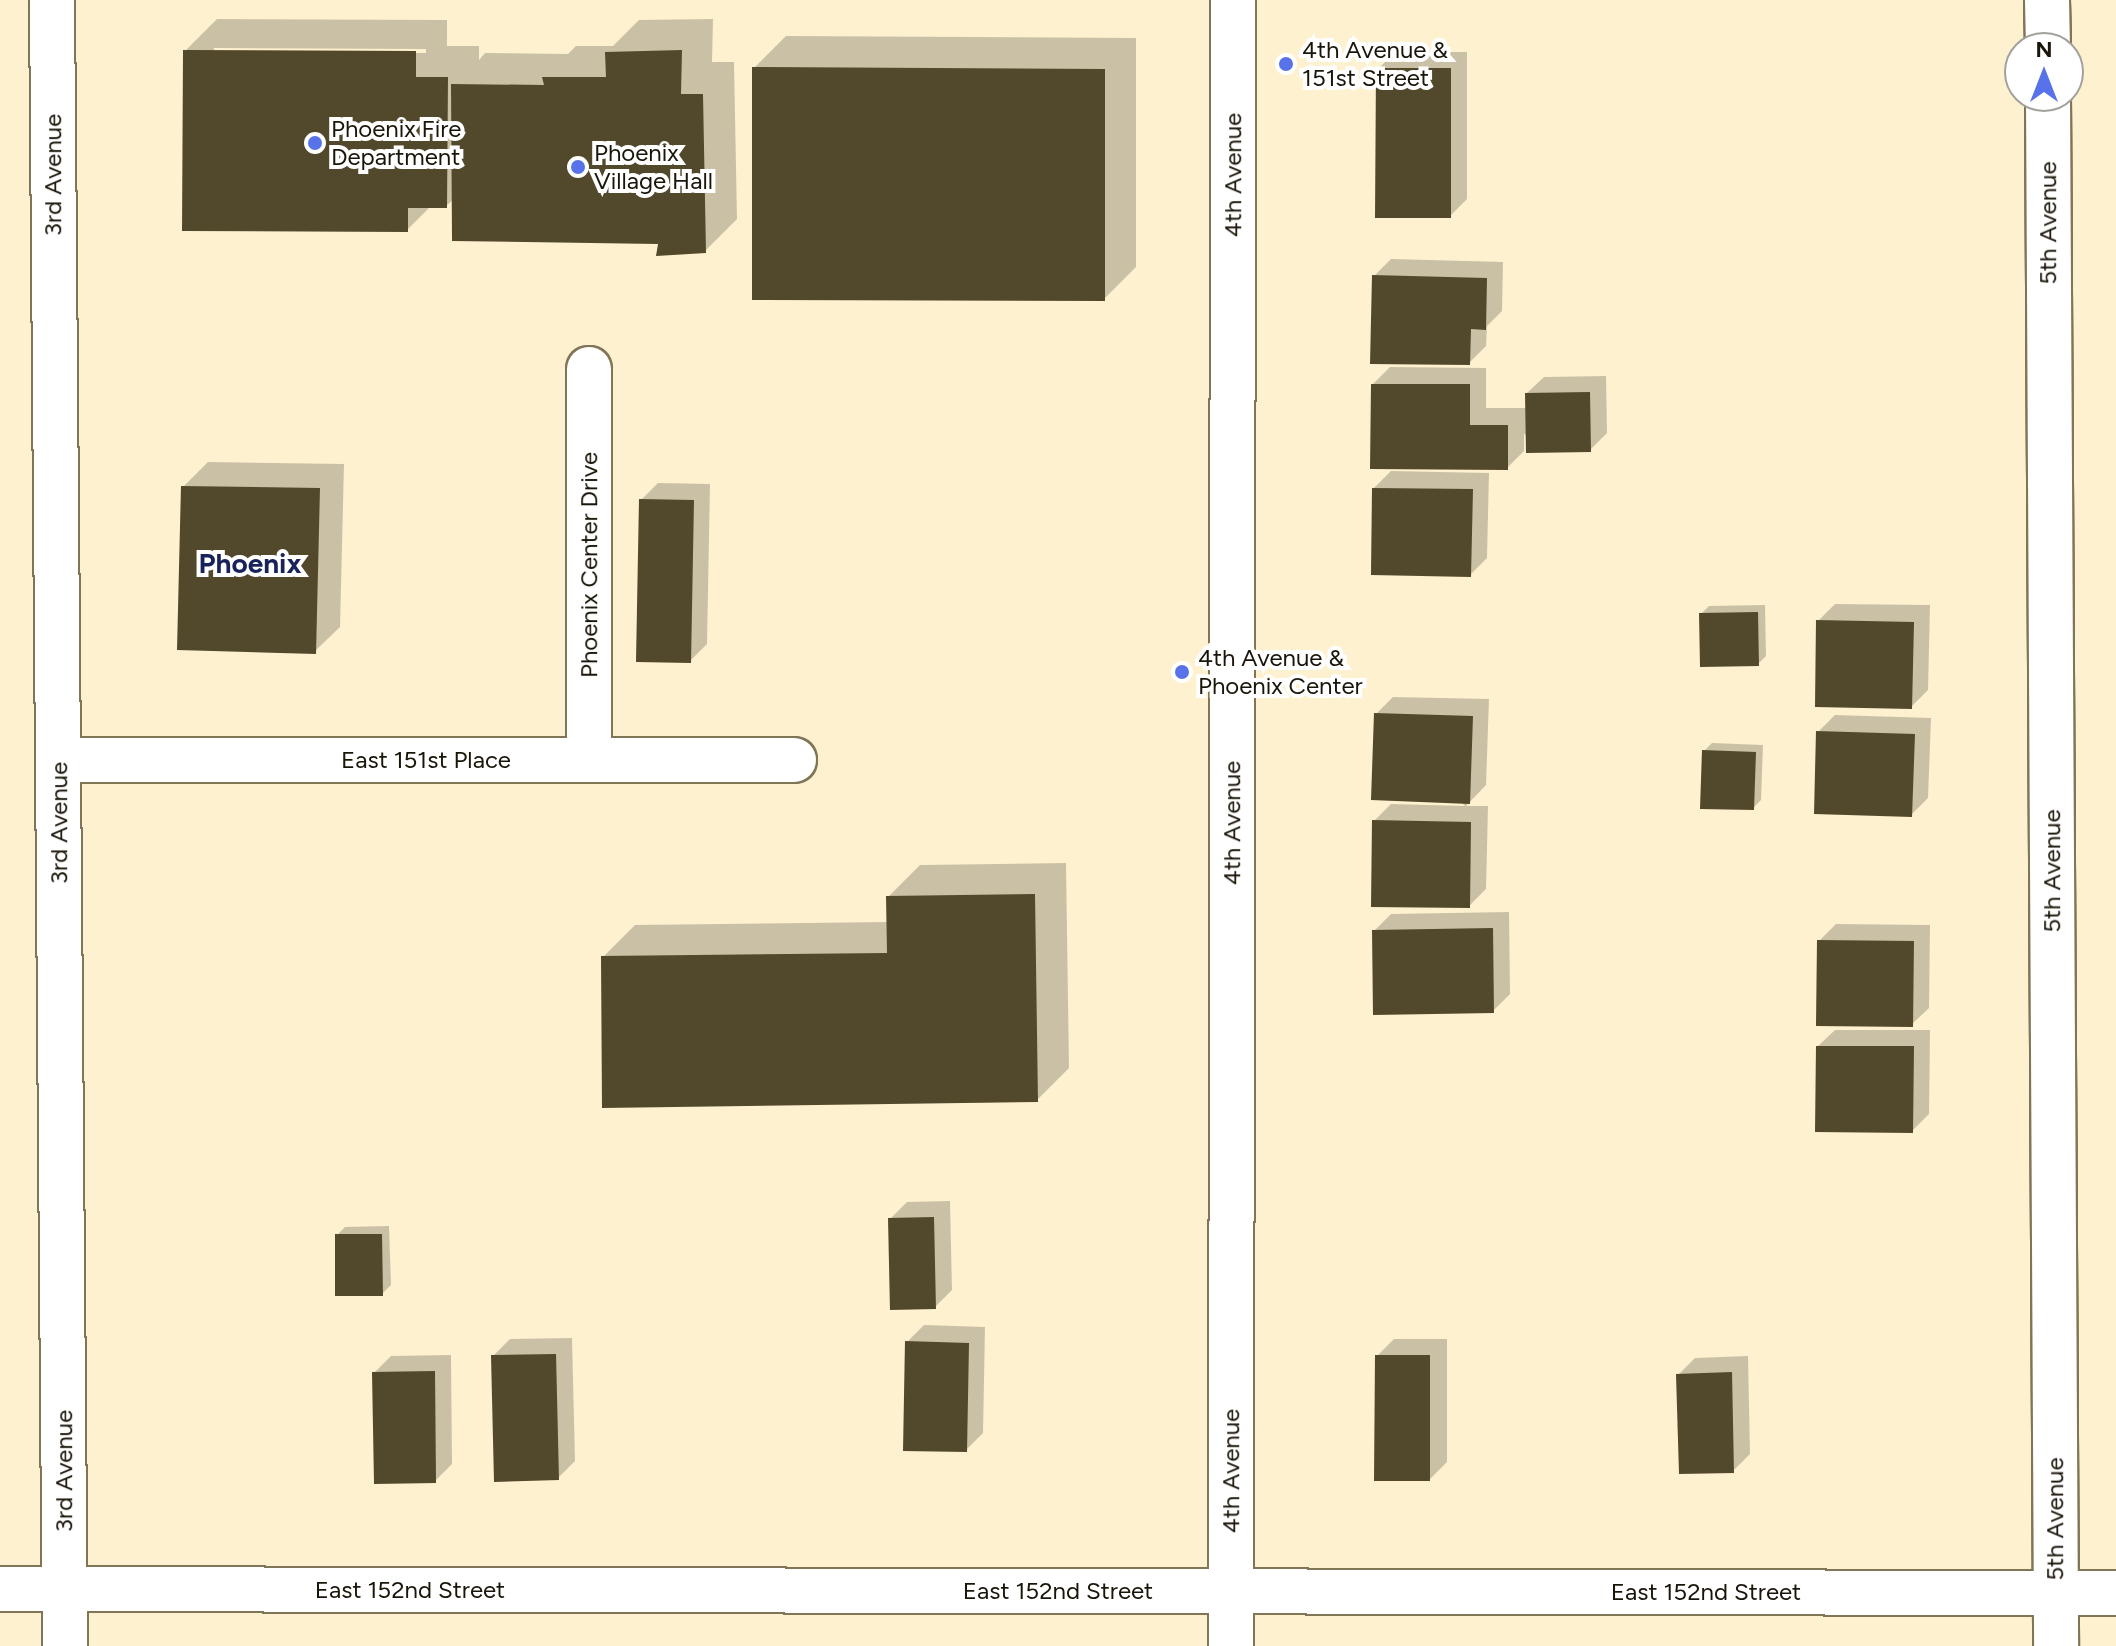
<!DOCTYPE html>
<html>
<head>
<meta charset="utf-8">
<style>
  body { margin:0 }
  #map { position:relative; width:2116px; height:1646px; overflow:hidden; background:#fdf1cf; font-family:Figtree,sans-serif }
  div>[style] { position:absolute }
  [style*='--x'] { left:calc(var(--x)*1px); top:calc(var(--y)*1px); width:calc(var(--w)*1px); rotate:calc(var(--a)*1deg) }
  .shadow>* { inset:0; background:#0003 }
  .building>* { inset:0; background:#52482b }
  .roads { filter:drop-shadow(2px 0 #807557) drop-shadow(-2px 0 #807557) drop-shadow(0 2px #807557) drop-shadow(0 -2px #807557) }
  .minor>* { height:44px; margin:-22px; padding:0 22px; transform-origin:22px; border-radius:22px; background:#fff }
  .dots>* { width:22px; height:22px; translate:-50% -50%; box-sizing:border-box; border:4px solid #fff; border-radius:50% }
  span { translate:-50% -50%; white-space:nowrap; text-align:center; line-height:1.15; -webkit-text-stroke:8px #fff; paint-order:stroke }
  .poi-label { font-size:24px; color:#1a1509 }
  .left { translate:0 -50%; text-align:left }
  .street-label { font-size:24px; color:#1a1509 }
  .quarter-label { font-size:28px; color:#19235b; font-weight:700 }
  .north { position:absolute; left:2004px; top:32px; width:80px; height:80px; box-sizing:border-box; background:#fff; border:2px solid #a3a19d; border-radius:50%; rotate:0deg; font-size:22px; font-weight:700; line-height:32px; text-align:center; color:#1a1509 }
  .north::after { content:''; display:block; margin:auto; width:28px; height:36px; background:#5873e9; clip-path:polygon(50% 0,100% 100%,50% 72%,0 100%) }
</style>
</head>
<body>
<div id="map">
  <div class="shadow">
    <i style="clip-path:polygon(evenodd,217px 19px,447px 20px,447px 46px,479px 46px,479px 60px,485px 53px,568px 54px,576px 46px,613px 46px,639px 20px,713px 19px,712px 62px,734px 62px,737px 219px,705px 251px,454px 199px,446px 206px,431px 206px,407px 230px,185px 51px,217px 19px,214px 48px,426px 49px,426px 53px,214px 52px,214px 48px)"></i>
    <i style="clip-path:polygon(786px 36px,1136px 38px,1136px 267px,1104px 299px,754px 68px)"></i>
    <i style="clip-path:polygon(1395px 52px,1467px 52px,1467px 199px,1450px 216px,1378px 69px)"></i>
    <i style="clip-path:polygon(1391px 259px,1503px 262px,1502px 311px,1487px 326px,1486px 346px,1469px 363px,1374px 276px)"></i>
    <i style="clip-path:polygon(1390px 367px,1486px 368px,1486px 408px,1527px 408px,1527px 393px,1544px 377px,1606px 376px,1607px 433px,1590px 450px,1524px 434px,1524px 451px,1507px 468px,1373px 384px)"></i>
    <i style="clip-path:polygon(208px 462px,344px 464px,340px 627px,315px 651px,183px 487px)"></i>
    <i style="clip-path:polygon(1391px 471px,1489px 473px,1487px 558px,1470px 575px,1374px 488px)"></i>
    <i style="clip-path:polygon(658px 483px,710px 484px,707px 644px,690px 661px,641px 500px)"></i>
    <i style="clip-path:polygon(1835px 604px,1930px 605px,1928px 690px,1911px 707px,1818px 621px)"></i>
    <i style="clip-path:polygon(1765px 605px,1766px 656px,1758px 664px,1701px 614px,1709px 606px)"></i>
    <i style="clip-path:polygon(1393px 697px,1489px 699px,1486px 785px,1466px 806px,1488px 806px,1486px 889px,1469px 906px,1374px 821px,1391px 804px,1465px 806px,1376px 714px)"></i>
    <i style="clip-path:polygon(1835px 715px,1931px 718px,1928px 798px,1911px 815px,1818px 732px)"></i>
    <i style="clip-path:polygon(1712px 743px,1763px 745px,1761px 800px,1753px 808px,1704px 751px)"></i>
    <i style="clip-path:polygon(1066px 863px,1069px 1068px,1037px 1100px,603px 957px,635px 925px,889px 922px,888px 897px,920px 865px)"></i>
    <i style="clip-path:polygon(1509px 912px,1510px 994px,1493px 1011px,1374px 931px,1391px 914px)"></i>
    <i style="clip-path:polygon(1836px 924px,1930px 925px,1929px 1008px,1912px 1024px,1819px 941px)"></i>
    <i style="clip-path:polygon(1835px 1030px,1930px 1030px,1929px 1114px,1912px 1131px,1818px 1046px)"></i>
    <i style="clip-path:polygon(950px 1201px,952px 1290px,935px 1307px,890px 1219px,907px 1202px)"></i>
    <i style="clip-path:polygon(389px 1226px,391px 1285px,382px 1294px,337px 1235px,345px 1227px)"></i>
    <i style="clip-path:polygon(924px 1325px,985px 1327px,983px 1433px,966px 1450px,907px 1342px)"></i>
    <i style="clip-path:polygon(572px 1338px,575px 1461px,558px 1478px,493px 1356px,510px 1339px)"></i>
    <i style="clip-path:polygon(1394px 1339px,1447px 1339px,1447px 1462px,1430px 1479px,1377px 1356px)"></i>
    <i style="clip-path:polygon(451px 1355px,452px 1464px,435px 1481px,374px 1373px,391px 1356px)"></i>
    <i style="clip-path:polygon(1748px 1356px,1750px 1454px,1733px 1471px,1678px 1375px,1695px 1358px)"></i>
  </div>
  <div class="building">
    <i style="clip-path:polygon(183px 50px,416px 51px,416px 77px,448px 77px,447px 208px,408px 208px,408px 232px,182px 231px)"></i>
    <i style="clip-path:polygon(682px 50px,681px 94px,703px 94px,706px 253px,656px 256px,658px 244px,452px 241px,451px 84px,544px 85px,542px 77px,606px 77px,605px 52px)"></i>
    <i style="clip-path:polygon(752px 67px,1105px 69px,1105px 301px,752px 300px)"></i>
    <i style="clip-path:polygon(1376px 68px,1451px 68px,1451px 218px,1375px 218px)"></i>
    <i style="clip-path:polygon(1372px 275px,1487px 278px,1486px 330px,1471px 329px,1470px 365px,1370px 364px)"></i>
    <i style="clip-path:polygon(1371px 384px,1470px 384px,1470px 425px,1508px 425px,1508px 470px,1370px 469px)"></i>
    <i style="clip-path:polygon(1590px 392px,1591px 452px,1526px 453px,1525px 393px)"></i>
    <i style="clip-path:polygon(181px 486px,320px 488px,316px 654px,177px 650px)"></i>
    <i style="clip-path:polygon(1372px 488px,1473px 489px,1471px 577px,1371px 575px)"></i>
    <i style="clip-path:polygon(639px 499px,694px 500px,691px 663px,636px 662px)"></i>
    <i style="clip-path:polygon(1758px 612px,1759px 666px,1700px 667px,1699px 613px)"></i>
    <i style="clip-path:polygon(1816px 620px,1914px 622px,1912px 709px,1815px 707px)"></i>
    <i style="clip-path:polygon(1374px 713px,1473px 716px,1470px 804px,1371px 800px)"></i>
    <i style="clip-path:polygon(1816px 731px,1915px 734px,1912px 817px,1814px 814px)"></i>
    <i style="clip-path:polygon(1702px 750px,1756px 752px,1754px 810px,1700px 809px)"></i>
    <i style="clip-path:polygon(1372px 820px,1471px 822px,1470px 908px,1371px 907px)"></i>
    <i style="clip-path:polygon(1035px 894px,1038px 1102px,602px 1108px,601px 956px,887px 953px,886px 896px)"></i>
    <i style="clip-path:polygon(1493px 928px,1494px 1013px,1373px 1015px,1372px 930px)"></i>
    <i style="clip-path:polygon(1817px 940px,1914px 941px,1913px 1027px,1816px 1026px)"></i>
    <i style="clip-path:polygon(1816px 1046px,1914px 1046px,1913px 1133px,1815px 1132px)"></i>
    <i style="clip-path:polygon(934px 1217px,936px 1309px,890px 1310px,888px 1218px)"></i>
    <i style="clip-path:polygon(335px 1234px,382px 1234px,383px 1296px,335px 1296px)"></i>
    <i style="clip-path:polygon(905px 1341px,969px 1343px,967px 1452px,903px 1451px)"></i>
    <i style="clip-path:polygon(556px 1354px,559px 1480px,494px 1482px,491px 1355px)"></i>
    <i style="clip-path:polygon(1375px 1355px,1430px 1355px,1430px 1481px,1374px 1481px)"></i>
    <i style="clip-path:polygon(435px 1371px,436px 1483px,374px 1484px,372px 1372px)"></i>
    <i style="clip-path:polygon(1732px 1372px,1734px 1473px,1679px 1474px,1676px 1374px)"></i>
  </div>
  <div class="roads">
    <div class="minor">
      <i style="--x:52;--y:0;--w:1646;--a:89.55"></i>
      <i style="--x:2047;--y:0;--w:48;--a:88.8"></i>
      <i style="--x:2048;--y:96;--w:1550;--a:89.7"></i>
      <i style="--x:589;--y:369;--w:391;--a:90"></i>
      <i style="--x:58;--y:760;--w:736;--a:0"></i>
      <i style="--x:0;--y:1589;--w:2116;--a:0.11"></i>
      <i style="--x:1231;--y:1646;--w:1646;--a:-89.93"></i>
    </div>
  </div>
  <div class="dots">
    <i style="left:1286px;top:64px;background:#5873e9"></i>
    <i style="left:315px;top:143px;background:#5873e9"></i>
    <i style="left:578px;top:167px;background:#5873e9"></i>
    <i style="left:1182px;top:672px;background:#5873e9"></i>
  </div>
  <div class="poi-label">
    <span class="left" style="left:1302px;top:64px">4th Avenue &amp;<br>151st Street</span>
    <span class="left" style="left:331px;top:143px">Phoenix Fire<br>Department</span>
    <span class="left" style="left:594px;top:167px">Phoenix<br>Village Hall</span>
    <span class="left" style="left:1198px;top:672px">4th Avenue &amp;<br>Phoenix Center</span>
  </div>
  <div class="street-label">
    <span style="left:53px;top:175px;rotate:-90deg">3rd Avenue</span>
    <span style="left:1233px;top:175px;rotate:-90deg">4th Avenue</span>
    <span style="left:2048px;top:223px;rotate:-90deg">5th Avenue</span>
    <span style="left:589px;top:565px;rotate:-90deg">Phoenix Center Drive</span>
    <span style="left:426px;top:760px">East 151st Place</span>
    <span style="left:59px;top:823px;rotate:-90deg">3rd Avenue</span>
    <span style="left:1232px;top:823px;rotate:-90deg">4th Avenue</span>
    <span style="left:2052px;top:871px;rotate:-90deg">5th Avenue</span>
    <span style="left:64px;top:1471px;rotate:-90deg">3rd Avenue</span>
    <span style="left:1231px;top:1471px;rotate:-90deg">4th Avenue</span>
    <span style="left:2055px;top:1519px;rotate:-90deg">5th Avenue</span>
    <span style="left:410px;top:1590px">East 152nd Street</span>
    <span style="left:1058px;top:1591px">East 152nd Street</span>
    <span style="left:1706px;top:1592px">East 152nd Street</span>
  </div>
  <div class="quarter-label">
    <span style="left:250px;top:563px">Phoenix</span>
  </div>
  <div class="north">N</div>
</div>
</body>
</html>
